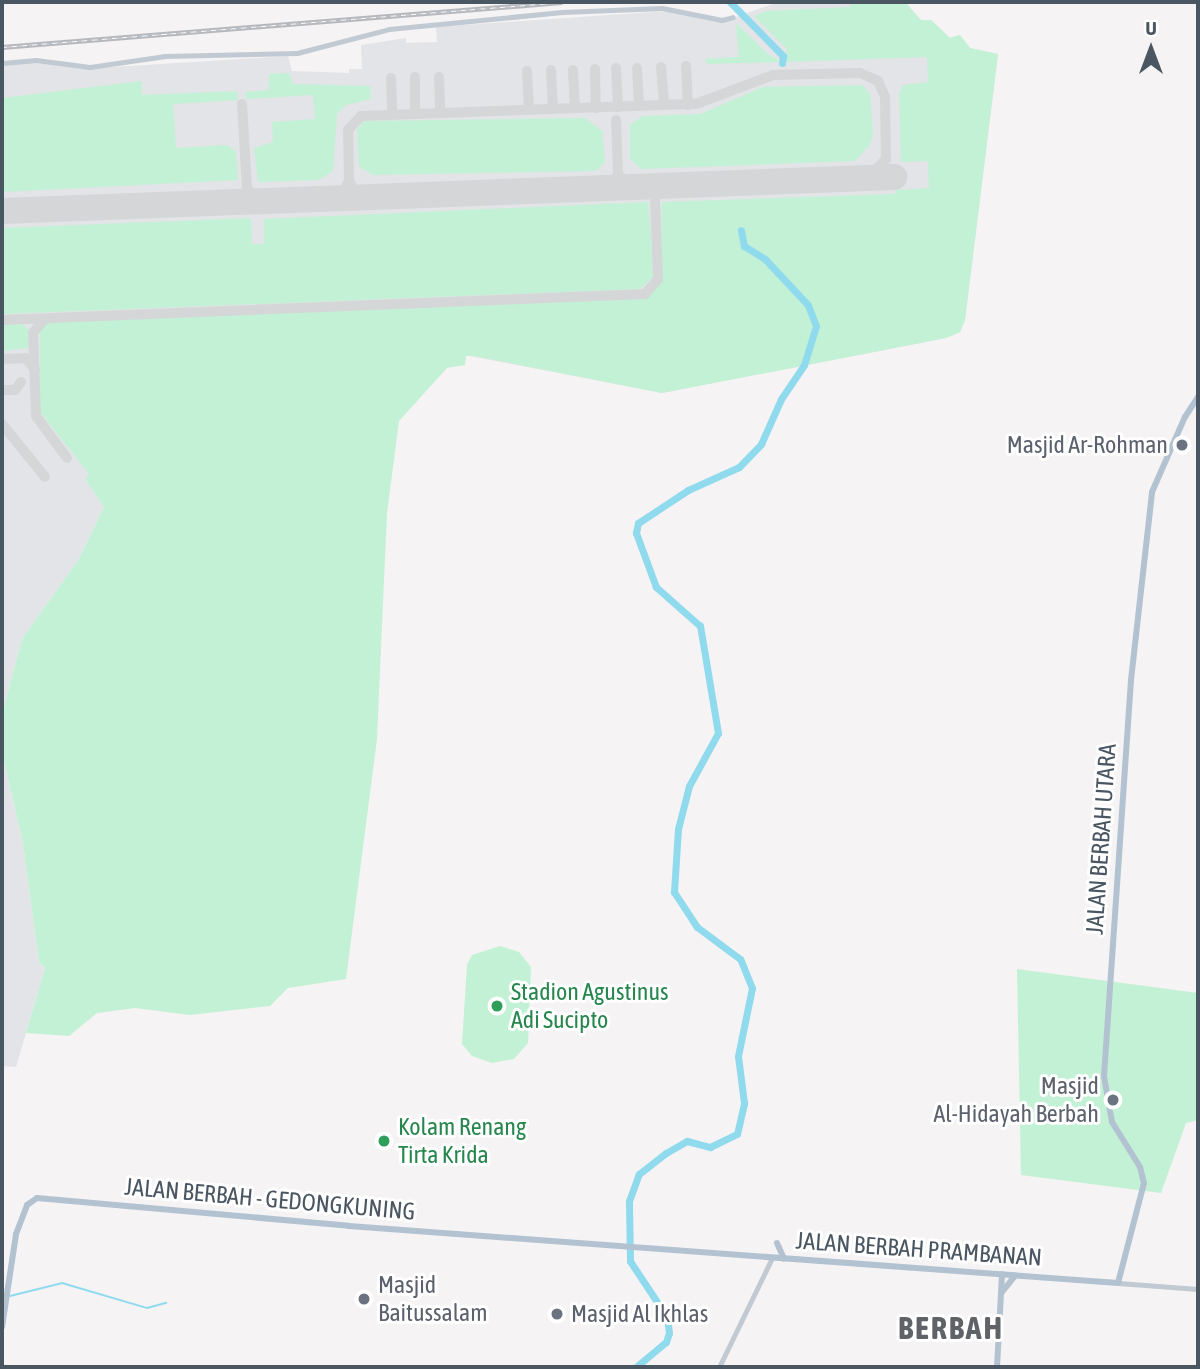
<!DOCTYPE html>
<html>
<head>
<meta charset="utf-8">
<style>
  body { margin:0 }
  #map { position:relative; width:1200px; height:1369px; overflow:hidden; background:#f5f3f3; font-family:"Asap Condensed",sans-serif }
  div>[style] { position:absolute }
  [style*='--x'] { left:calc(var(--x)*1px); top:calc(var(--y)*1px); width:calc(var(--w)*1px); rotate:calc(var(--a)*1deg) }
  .airport>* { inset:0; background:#e2e4e7 }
  .green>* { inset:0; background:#c3f1d5 }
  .stream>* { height:2px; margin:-1px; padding:0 1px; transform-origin:1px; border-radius:1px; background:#90daee }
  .river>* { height:7px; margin:-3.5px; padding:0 3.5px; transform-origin:3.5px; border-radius:3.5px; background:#90daee }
  .taxiway>* { height:10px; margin:-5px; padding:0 5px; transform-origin:5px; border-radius:5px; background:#d5d6d8 }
  .runway>* { height:26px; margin:-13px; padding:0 13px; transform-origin:13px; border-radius:13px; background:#d5d6d8 }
  .minor>* { height:5px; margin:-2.5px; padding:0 2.5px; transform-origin:2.5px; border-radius:2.5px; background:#c1cad2 }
  .major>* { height:6px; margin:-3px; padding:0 3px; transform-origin:3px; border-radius:3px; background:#b3c2d1 }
  .rail>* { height:4.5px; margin-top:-2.25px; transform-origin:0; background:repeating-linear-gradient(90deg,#fff 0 5px,#b5b8bd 0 10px); box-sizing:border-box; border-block:2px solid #b5b8bd }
  .dots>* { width:19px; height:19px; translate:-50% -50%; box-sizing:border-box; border:4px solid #fff; border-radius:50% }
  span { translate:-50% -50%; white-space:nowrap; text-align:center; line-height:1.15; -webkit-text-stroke:6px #fff; paint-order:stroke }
  .worship-label { font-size:24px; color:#5b616d }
  .right { translate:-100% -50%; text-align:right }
  .left { translate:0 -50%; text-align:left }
  .street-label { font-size:24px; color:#4a5661 }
  .leisure-label { font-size:24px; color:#27864d }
  .district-label { font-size:32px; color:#5f6368; font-weight:700; letter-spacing:2px }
  .frame { position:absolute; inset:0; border:4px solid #4a5661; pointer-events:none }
  .north { position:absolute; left:1116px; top:14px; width:70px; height:70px; -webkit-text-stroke:5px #fff; paint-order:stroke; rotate:0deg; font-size:19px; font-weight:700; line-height:28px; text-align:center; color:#4a5661 }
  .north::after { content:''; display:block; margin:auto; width:24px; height:32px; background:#4a5661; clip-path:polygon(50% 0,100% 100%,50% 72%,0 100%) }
</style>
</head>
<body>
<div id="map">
  <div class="airport">
    <i style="clip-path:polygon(778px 2px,905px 2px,921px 20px,931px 20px,950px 38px,960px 35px,970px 48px,998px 54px,965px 320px,960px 332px,946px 338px,662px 393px,465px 355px,40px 412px,90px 474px,85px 479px,104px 507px,79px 559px,22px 639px,2px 715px,2px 65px,40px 62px,82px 69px,288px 56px,292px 71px,349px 73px,349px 69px,362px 69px,361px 45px,406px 38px,406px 43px,437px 42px,436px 27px,667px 11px,722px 22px)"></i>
    <i style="clip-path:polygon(2px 753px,23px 844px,39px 962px,45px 968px,16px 1067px,2px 1066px)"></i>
  </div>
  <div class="green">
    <i style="clip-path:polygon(851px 2px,905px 2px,921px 20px,931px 20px,950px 38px,960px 35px,970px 48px,998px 54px,965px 320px,960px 332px,946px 338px,662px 393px,474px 356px,466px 356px,465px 365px,447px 368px,399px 421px,387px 513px,377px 739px,346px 979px,288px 988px,270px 1006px,190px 1015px,135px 1008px,97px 1013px,69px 1036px,26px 1033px,45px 968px,39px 962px,23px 844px,2px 752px,2px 715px,22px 639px,79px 559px,104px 507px,85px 479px,89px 474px,40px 412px,40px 326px,49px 321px,642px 299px,662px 281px,662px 202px,895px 194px,896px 190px,929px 188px,928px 161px,901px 162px,899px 95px,903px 85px,928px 82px,927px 57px,783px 62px,787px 49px,754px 16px,766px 11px,850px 7px)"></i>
    <i style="clip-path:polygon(736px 23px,768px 54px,781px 62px,708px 64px,704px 59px,739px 57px)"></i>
    <i style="clip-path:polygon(289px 73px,293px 84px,370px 86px,371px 99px,346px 105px,337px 114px,333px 171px,318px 180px,258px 182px,254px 148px,273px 142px,272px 122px,315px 119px,313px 95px,246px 99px,245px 92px,269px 90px,269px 74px)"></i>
    <i style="clip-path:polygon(142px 81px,142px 95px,237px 91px,238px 100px,173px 104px,176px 148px,228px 145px,236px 152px,238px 180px,2px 192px,2px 98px)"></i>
    <i style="clip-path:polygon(863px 85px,870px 94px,873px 134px,869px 146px,855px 161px,641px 169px,630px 159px,630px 125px,643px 116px,700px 114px,763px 87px)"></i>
    <i style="clip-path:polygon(585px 118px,602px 131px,605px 162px,596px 171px,372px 175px,359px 166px,357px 130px,364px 121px)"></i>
    <i style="clip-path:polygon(648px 202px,654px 276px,640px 289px,2px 314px,2px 228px,251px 218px,252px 244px,264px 244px,264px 219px)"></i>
    <i style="clip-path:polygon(20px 322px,29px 330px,28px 348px,2px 351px,2px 323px)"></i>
    <i style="clip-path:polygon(500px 946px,519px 952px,531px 967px,528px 1043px,514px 1059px,492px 1063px,472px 1056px,462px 1044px,467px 965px,472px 955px)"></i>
    <i style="clip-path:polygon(1017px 969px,1198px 993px,1198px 1120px,1186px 1123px,1161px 1193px,1021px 1175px)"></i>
  </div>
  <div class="stream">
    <i style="--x:10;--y:1296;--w:54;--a:-14"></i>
    <i style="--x:62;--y:1283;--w:89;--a:16.4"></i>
    <i style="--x:147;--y:1308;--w:20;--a:-15"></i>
  </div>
  <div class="river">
    <i style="--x:730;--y:2;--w:76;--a:45.5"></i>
    <i style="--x:783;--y:56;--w:7;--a:98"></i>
    <i style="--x:636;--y:1367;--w:39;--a:-40"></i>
    <i style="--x:666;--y:1342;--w:9;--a:-72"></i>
    <i style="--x:669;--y:1333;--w:16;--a:-97"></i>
    <i style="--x:667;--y:1317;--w:67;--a:-123.5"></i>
    <i style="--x:630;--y:1261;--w:60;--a:-91"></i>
    <i style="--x:629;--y:1201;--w:29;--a:-70"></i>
    <i style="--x:639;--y:1174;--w:34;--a:-38"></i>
    <i style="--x:666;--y:1153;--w:24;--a:-30"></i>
    <i style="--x:687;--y:1141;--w:24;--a:15"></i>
    <i style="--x:710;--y:1147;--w:30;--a:-26"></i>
    <i style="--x:737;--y:1134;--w:32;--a:-77"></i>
    <i style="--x:744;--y:1103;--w:47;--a:-97.3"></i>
    <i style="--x:738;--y:1056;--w:69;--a:-78.4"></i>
    <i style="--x:752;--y:988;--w:31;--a:-112"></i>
    <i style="--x:740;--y:959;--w:54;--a:-143.3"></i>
    <i style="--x:697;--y:927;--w:42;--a:-123.3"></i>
    <i style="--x:674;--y:892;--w:63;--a:-86.4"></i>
    <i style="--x:678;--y:829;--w:44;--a:-75.7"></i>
    <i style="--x:689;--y:786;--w:60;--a:-61.3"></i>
    <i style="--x:718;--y:733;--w:109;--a:-99.5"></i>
    <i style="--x:700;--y:626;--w:59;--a:-138.4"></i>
    <i style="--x:656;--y:587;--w:58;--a:-110.3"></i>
    <i style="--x:636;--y:533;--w:10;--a:-79"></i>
    <i style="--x:638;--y:523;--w:60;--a:-33.4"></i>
    <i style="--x:688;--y:490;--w:56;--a:-24.3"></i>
    <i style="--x:739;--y:467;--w:32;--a:-46"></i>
    <i style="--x:761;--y:444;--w:49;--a:-66"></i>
    <i style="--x:781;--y:399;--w:41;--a:-55.9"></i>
    <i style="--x:804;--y:365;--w:41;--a:-72.9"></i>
    <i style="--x:816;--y:326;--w:22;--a:-111"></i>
    <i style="--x:808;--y:305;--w:63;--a:-133.1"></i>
    <i style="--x:765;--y:259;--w:25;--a:-148"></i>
    <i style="--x:744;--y:246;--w:16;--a:-101"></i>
  </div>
  <div class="taxiway">
    <i style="--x:686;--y:66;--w:39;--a:87"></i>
    <i style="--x:661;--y:67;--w:38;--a:85"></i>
    <i style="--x:616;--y:68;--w:39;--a:87"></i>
    <i style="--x:637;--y:68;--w:38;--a:87"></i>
    <i style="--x:595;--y:69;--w:39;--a:89"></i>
    <i style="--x:551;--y:70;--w:39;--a:87"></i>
    <i style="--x:573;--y:70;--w:38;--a:87"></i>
    <i style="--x:527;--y:71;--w:38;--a:87"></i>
    <i style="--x:415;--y:77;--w:37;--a:90"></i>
    <i style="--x:439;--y:77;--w:36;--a:88"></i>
    <i style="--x:391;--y:78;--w:36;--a:88"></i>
    <i style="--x:242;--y:104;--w:84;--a:86.6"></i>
    <i style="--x:247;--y:188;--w:17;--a:50"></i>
    <i style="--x:618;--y:174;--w:18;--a:45"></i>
    <i style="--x:644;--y:186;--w:16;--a:45"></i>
    <i style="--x:609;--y:187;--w:16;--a:-55"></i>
    <i style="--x:618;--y:174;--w:54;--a:-92.1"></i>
    <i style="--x:368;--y:197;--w:16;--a:-153"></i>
    <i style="--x:354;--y:190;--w:11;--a:-117"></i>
    <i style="--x:349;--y:180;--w:50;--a:-91.1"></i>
    <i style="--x:348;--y:130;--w:19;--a:-47"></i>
    <i style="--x:361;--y:116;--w:335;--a:-2.1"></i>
    <i style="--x:696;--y:104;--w:82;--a:-20.6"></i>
    <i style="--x:773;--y:75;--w:87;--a:-1.3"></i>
    <i style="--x:860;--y:73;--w:20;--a:24"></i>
    <i style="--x:878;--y:81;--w:17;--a:66"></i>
    <i style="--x:885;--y:97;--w:62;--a:89.1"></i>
    <i style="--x:886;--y:159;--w:22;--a:133"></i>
    <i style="--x:871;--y:175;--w:13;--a:167"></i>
    <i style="--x:332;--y:198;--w:12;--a:-24"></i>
    <i style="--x:343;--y:193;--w:14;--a:-65"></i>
    <i style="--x:237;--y:202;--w:9;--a:-27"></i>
    <i style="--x:245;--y:198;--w:10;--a:-79"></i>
    <i style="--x:45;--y:319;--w:18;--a:131"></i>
    <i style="--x:33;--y:333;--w:83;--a:87.9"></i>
    <i style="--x:36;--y:416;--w:52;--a:53.6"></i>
    <i style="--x:2;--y:320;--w:644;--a:-2.32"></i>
    <i style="--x:645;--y:294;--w:20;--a:-49"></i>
    <i style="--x:658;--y:279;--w:82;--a:-92.1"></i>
    <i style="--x:655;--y:197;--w:16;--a:-50"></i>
    <i style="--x:2;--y:359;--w:23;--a:-2"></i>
    <i style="--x:25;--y:358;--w:15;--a:48"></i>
    <i style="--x:2;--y:390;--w:13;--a:0"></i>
    <i style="--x:15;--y:390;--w:10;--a:-53"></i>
    <i style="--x:2;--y:424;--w:68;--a:50.9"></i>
  </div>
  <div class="runway">
    <i style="--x:2;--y:211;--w:893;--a:-2.18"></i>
  </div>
  <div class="minor">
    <i style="--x:2;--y:63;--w:34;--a:-5"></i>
    <i style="--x:36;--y:60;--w:54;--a:7.4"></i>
    <i style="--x:90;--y:67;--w:76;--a:-8.3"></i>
    <i style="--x:165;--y:56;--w:132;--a:-1.3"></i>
    <i style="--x:297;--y:53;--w:95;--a:-14.6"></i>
    <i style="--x:389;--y:29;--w:174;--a:-5.6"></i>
    <i style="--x:562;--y:12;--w:100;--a:-2.3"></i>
    <i style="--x:662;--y:8;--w:61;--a:11.3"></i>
    <i style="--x:722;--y:20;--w:11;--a:-15"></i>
    <i style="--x:1118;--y:1283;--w:80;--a:4.3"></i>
    <i style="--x:719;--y:1367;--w:121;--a:-64.1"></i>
  </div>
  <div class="major">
    <i style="--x:777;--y:1243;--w:17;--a:66"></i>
    <i style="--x:1002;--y:1292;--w:21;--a:-51"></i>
    <i style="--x:2;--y:1327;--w:94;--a:-81.4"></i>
    <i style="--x:16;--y:1234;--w:31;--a:-69"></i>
    <i style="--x:27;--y:1205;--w:12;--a:-35"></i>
    <i style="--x:37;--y:1198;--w:313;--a:5.1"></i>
    <i style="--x:349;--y:1226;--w:771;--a:4.24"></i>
    <i style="--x:1118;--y:1283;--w:103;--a:-75.4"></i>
    <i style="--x:1144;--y:1183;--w:16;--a:-104"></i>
    <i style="--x:1140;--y:1167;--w:53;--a:-121.9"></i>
    <i style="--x:1112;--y:1122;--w:47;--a:-99.9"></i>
    <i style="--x:1104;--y:1076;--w:397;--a:-86.1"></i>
    <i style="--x:1131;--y:680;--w:189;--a:-83.6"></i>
    <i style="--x:1152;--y:492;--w:82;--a:-66.3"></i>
    <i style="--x:1185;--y:417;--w:24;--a:-57"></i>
    <i style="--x:997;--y:1367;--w:93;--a:-86.9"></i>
  </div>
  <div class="rail">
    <i style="--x:2;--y:47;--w:562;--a:-4.59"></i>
  </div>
  <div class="dots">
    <i style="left:1182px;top:445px;background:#6b7280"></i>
    <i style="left:497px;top:1006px;background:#2e9e5b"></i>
    <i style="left:1113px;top:1100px;background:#6b7280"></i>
    <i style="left:384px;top:1141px;background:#2e9e5b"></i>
    <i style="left:364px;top:1299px;background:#6b7280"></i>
    <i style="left:557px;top:1314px;background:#6b7280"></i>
  </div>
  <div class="worship-label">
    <span class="right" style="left:1168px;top:445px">Masjid Ar-Rohman</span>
    <span class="right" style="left:1099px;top:1100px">Masjid<br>Al-Hidayah Berbah</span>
    <span class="left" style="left:378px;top:1299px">Masjid<br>Baitussalam</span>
    <span class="left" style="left:571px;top:1314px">Masjid Al Ikhlas</span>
  </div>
  <div class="street-label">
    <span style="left:1101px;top:839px;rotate:-86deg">JALAN BERBAH UTARA</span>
    <span style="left:270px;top:1199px;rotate:5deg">JALAN BERBAH - GEDONGKUNING</span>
    <span style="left:919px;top:1249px;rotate:4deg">JALAN BERBAH PRAMBANAN</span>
  </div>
  <div class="leisure-label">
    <span class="left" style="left:511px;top:1006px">Stadion Agustinus<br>Adi Sucipto</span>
    <span class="left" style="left:398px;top:1141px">Kolam Renang<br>Tirta Krida</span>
  </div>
  <div class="district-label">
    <span style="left:951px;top:1328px">BERBAH</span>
  </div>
  <div class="frame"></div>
  <div class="north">U</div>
</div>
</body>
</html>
